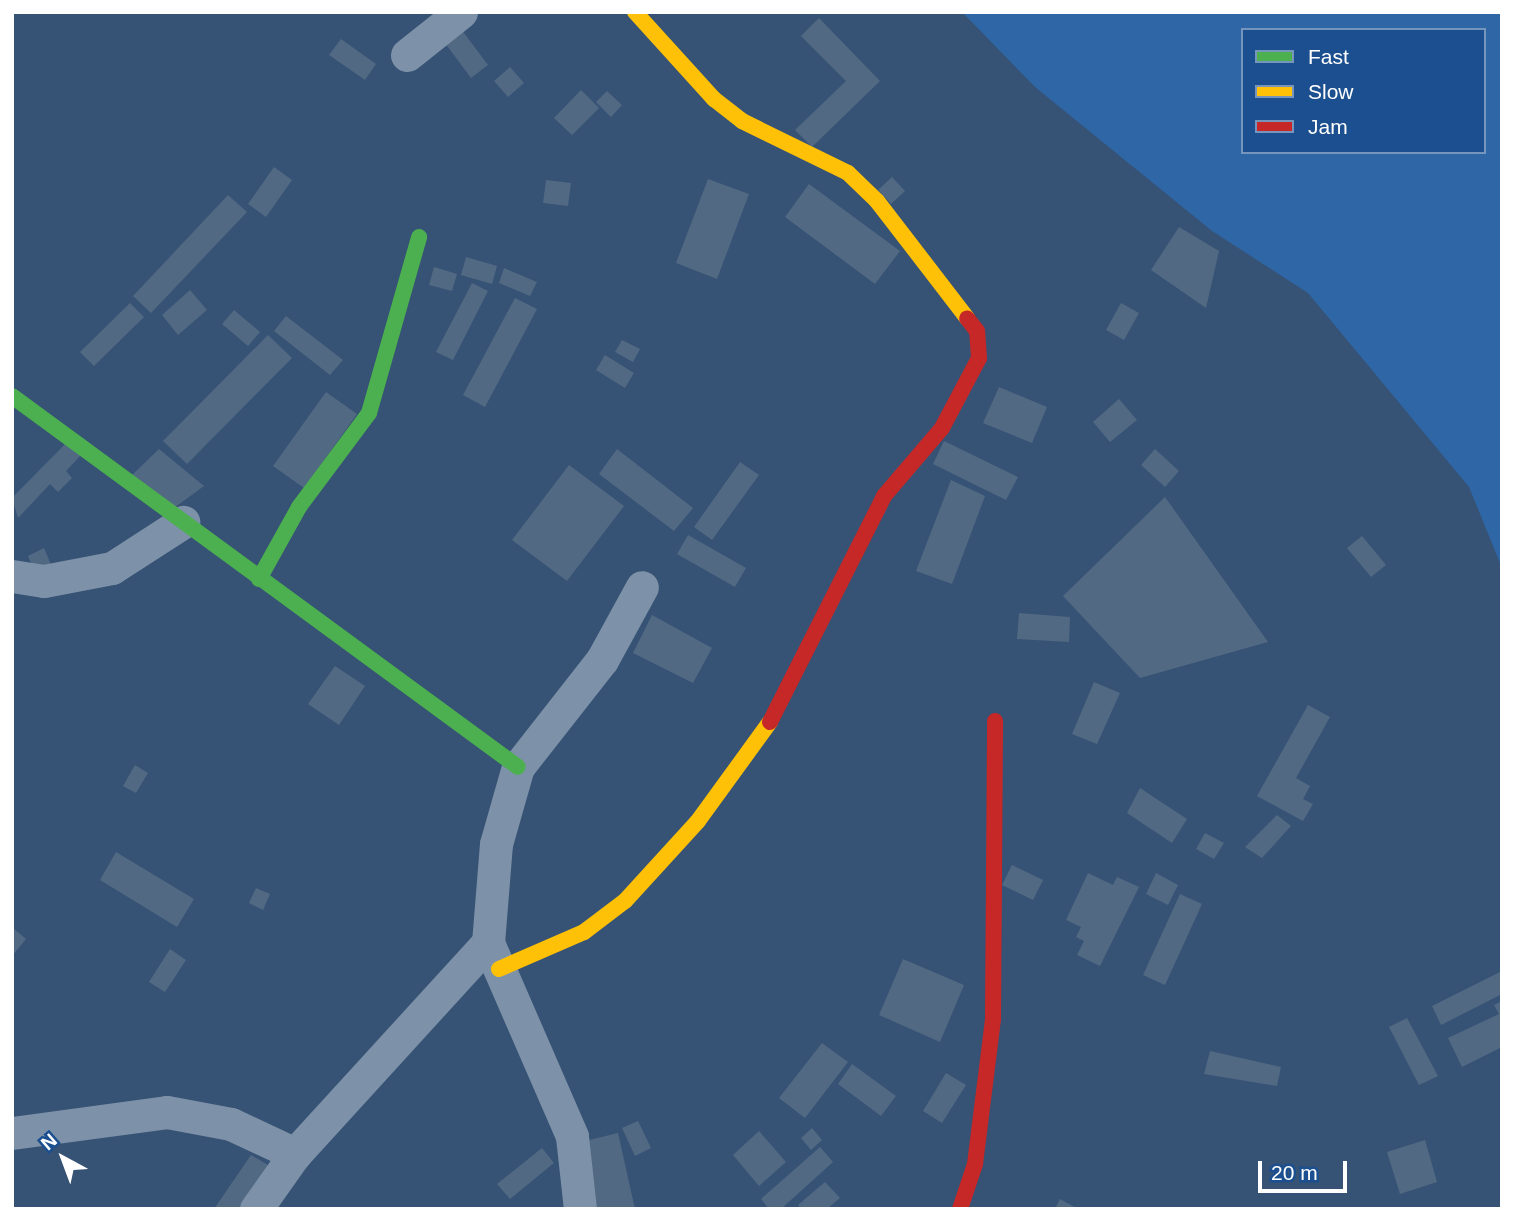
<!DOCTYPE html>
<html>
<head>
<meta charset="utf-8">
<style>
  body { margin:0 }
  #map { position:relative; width:1514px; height:1221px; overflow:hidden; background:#365274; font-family:Arial,sans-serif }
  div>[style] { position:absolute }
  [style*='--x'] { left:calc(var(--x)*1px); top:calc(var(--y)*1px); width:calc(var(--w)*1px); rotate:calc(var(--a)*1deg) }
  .green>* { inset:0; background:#2f66a5 }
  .building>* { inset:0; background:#526984 }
  .street>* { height:33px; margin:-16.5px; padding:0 16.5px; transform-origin:16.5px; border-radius:16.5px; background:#7d92a8 }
  .fast>* { height:16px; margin:-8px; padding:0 8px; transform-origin:8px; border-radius:8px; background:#4caf50 }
  .slow>* { height:16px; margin:-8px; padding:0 8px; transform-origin:8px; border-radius:8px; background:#ffc107 }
  .jam>* { height:16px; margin:-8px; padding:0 8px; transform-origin:8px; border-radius:8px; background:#c62828 }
  span { translate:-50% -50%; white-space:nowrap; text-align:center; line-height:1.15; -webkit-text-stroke:7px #1b4f8f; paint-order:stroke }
  .frame { position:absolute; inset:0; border:14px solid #fff; pointer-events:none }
  .legend { position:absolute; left:1241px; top:28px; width:245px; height:126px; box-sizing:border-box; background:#1b4f8f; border:2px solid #7695bc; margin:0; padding:9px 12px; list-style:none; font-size:21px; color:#fff }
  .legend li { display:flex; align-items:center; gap:14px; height:35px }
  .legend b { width:35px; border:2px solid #7695bc }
  .north { position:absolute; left:28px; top:1123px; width:70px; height:70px; -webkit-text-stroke:5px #1b4f8f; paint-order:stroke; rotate:319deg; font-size:19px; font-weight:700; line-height:28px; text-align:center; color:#fff }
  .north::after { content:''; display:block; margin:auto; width:24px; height:32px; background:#fff; clip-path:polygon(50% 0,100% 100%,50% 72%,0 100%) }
  .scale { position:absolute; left:1258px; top:1161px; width:89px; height:32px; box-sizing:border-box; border:4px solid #fff; border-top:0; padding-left:9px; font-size:21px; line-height:24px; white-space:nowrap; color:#fff; -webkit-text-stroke:5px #1b4f8f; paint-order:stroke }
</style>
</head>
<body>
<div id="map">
  <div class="green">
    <i style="clip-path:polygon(evenodd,962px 12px,1502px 12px,1502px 568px,1469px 487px,1308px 293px,1212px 231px,1035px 87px,962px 12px,1243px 30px,1484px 30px,1484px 152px,1243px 152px,1243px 30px)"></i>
  </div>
  <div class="building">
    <i style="clip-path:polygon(819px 18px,880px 81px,812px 147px,795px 130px,846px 81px,801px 36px)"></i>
    <i style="clip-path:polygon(458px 25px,488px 65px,471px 78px,442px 39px)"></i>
    <i style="clip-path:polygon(341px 39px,376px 64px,365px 80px,329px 55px)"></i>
    <i style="clip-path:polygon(510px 67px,524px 83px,508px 97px,494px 81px)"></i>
    <i style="clip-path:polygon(581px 90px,599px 108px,572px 135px,554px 118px)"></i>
    <i style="clip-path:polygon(607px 91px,622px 105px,611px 117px,596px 102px)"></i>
    <i style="clip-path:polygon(274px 167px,292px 180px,266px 217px,248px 204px)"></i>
    <i style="clip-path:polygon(892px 177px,905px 191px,891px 204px,878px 190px)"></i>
    <i style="clip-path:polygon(708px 179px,749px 194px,717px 279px,676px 263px)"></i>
    <i style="clip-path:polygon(546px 180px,571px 183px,568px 206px,543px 203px)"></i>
    <i style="clip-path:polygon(809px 184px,900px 251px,875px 284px,785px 217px)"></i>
    <i style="clip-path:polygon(228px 195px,247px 212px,151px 313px,133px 296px)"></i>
    <i style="clip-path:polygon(1179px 227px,1219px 251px,1206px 308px,1151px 270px)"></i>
    <i style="clip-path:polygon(466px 257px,497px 266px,492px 284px,461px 275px)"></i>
    <i style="clip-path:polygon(434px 267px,457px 274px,452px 291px,429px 285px)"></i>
    <i style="clip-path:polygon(504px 268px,537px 282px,530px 296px,499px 283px)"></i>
    <i style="clip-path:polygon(472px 283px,488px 291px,453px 360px,436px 352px)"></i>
    <i style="clip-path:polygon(190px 290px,207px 310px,178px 335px,162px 315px)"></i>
    <i style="clip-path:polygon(515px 298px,537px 309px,485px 407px,463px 395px)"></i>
    <i style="clip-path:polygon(130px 303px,144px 317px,94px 366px,80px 352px)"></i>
    <i style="clip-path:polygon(1121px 303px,1139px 313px,1124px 340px,1106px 330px)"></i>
    <i style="clip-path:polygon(234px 310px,260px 332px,248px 346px,222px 324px)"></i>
    <i style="clip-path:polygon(286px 316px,343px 360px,330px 375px,274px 331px)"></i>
    <i style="clip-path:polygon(268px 335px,292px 358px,187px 464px,163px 441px)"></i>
    <i style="clip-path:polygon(622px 340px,640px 349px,633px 362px,615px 352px)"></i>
    <i style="clip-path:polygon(605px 355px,634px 373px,625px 388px,596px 370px)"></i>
    <i style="clip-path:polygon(999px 387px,1047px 407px,1032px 443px,983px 423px)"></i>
    <i style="clip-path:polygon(326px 392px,357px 414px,304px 488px,273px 466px)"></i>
    <i style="clip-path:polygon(1119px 399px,1137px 420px,1110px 442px,1093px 422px)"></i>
    <i style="clip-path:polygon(68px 441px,82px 454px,66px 471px,72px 478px,58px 492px,50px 484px,18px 518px,12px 498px)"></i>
    <i style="clip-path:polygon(944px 441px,1018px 477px,1006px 500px,933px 464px)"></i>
    <i style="clip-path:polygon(159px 449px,204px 486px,174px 508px,131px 476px)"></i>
    <i style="clip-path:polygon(617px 449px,693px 508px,674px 531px,599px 474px)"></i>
    <i style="clip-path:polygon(1155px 449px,1179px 471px,1165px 487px,1141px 465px)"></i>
    <i style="clip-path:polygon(740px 462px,759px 475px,712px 540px,694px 527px)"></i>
    <i style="clip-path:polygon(569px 465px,624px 506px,567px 581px,512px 540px)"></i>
    <i style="clip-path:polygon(951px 480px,985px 496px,952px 584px,916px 571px)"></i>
    <i style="clip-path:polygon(1165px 497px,1268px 642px,1140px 678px,1063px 596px)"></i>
    <i style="clip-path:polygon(688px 535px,746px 568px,735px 587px,677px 554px)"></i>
    <i style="clip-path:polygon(1362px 536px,1386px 565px,1371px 577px,1347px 548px)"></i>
    <i style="clip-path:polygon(44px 548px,52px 567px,36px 575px,28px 556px)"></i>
    <i style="clip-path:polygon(1019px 613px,1070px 617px,1069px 642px,1017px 639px)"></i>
    <i style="clip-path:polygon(652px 615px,712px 648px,693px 683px,633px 653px)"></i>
    <i style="clip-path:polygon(335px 666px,365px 686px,339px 725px,308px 704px)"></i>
    <i style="clip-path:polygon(1094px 682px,1120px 693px,1097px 744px,1072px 734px)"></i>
    <i style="clip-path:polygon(1308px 705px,1330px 717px,1296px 778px,1310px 786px,1303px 799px,1313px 804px,1303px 821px,1257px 796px)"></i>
    <i style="clip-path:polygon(135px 765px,148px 773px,136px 793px,123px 786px)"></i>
    <i style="clip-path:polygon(1140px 788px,1187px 819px,1172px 843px,1127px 813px)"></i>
    <i style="clip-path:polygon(1277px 815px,1291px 826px,1262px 858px,1245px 847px)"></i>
    <i style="clip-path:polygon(1205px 833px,1224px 843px,1214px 859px,1196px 849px)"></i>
    <i style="clip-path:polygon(116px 852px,194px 899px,177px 927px,100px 880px)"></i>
    <i style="clip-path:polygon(1012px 865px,1043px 880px,1033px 900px,1002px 885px)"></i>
    <i style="clip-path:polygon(1088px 873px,1113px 885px,1117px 877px,1139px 887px,1100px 966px,1077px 955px,1084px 941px,1076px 937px,1081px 927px,1066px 920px)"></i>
    <i style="clip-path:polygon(1156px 873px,1178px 885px,1168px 905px,1146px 894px)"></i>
    <i style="clip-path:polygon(256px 888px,270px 894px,263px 910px,249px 903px)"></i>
    <i style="clip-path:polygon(1180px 894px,1202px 904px,1165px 985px,1143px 975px)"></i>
    <i style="clip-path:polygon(12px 927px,26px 939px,12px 956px)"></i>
    <i style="clip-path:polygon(170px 949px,186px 960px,165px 992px,149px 982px)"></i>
    <i style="clip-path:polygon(903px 959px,964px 985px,940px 1042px,879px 1015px)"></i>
    <i style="clip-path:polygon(1502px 971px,1502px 994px,1441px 1025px,1432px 1006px)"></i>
    <i style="clip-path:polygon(1502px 1001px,1502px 1047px,1462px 1067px,1448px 1038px,1499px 1014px,1494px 1005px)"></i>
    <i style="clip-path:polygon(1407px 1018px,1438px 1076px,1419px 1085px,1389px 1027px)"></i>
    <i style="clip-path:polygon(822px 1043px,848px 1062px,805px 1118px,779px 1098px)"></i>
    <i style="clip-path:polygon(1210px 1051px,1281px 1067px,1277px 1086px,1204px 1074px)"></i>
    <i style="clip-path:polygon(852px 1064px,896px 1096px,881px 1116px,838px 1084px)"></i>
    <i style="clip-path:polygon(946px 1073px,966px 1085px,942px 1123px,923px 1111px)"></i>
    <i style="clip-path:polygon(638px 1121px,651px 1148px,635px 1156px,622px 1128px)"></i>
    <i style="clip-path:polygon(812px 1128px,822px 1140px,811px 1150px,801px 1138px)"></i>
    <i style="clip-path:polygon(759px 1131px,786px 1162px,759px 1186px,733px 1155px)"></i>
    <i style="clip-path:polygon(618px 1133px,635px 1209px,593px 1209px,577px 1143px)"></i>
    <i style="clip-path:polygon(1425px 1140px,1437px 1182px,1400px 1194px,1387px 1152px)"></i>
    <i style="clip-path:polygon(820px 1147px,833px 1162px,781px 1209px,769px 1209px,761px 1199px)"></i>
    <i style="clip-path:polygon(542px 1148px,554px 1163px,510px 1199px,497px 1184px)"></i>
    <i style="clip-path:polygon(251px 1155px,273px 1168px,245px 1209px,214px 1209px)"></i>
    <i style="clip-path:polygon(825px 1182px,840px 1198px,827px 1209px,801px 1209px,798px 1205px)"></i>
    <i style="clip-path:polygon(1060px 1199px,1078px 1209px,1055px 1209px)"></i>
  </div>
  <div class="street">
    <i style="--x:407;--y:55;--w:69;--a:-38.5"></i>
    <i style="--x:12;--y:576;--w:32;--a:9"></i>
    <i style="--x:44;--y:581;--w:69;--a:-10.8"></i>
    <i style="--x:112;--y:568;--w:85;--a:-32.9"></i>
    <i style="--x:12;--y:1133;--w:156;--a:-7.7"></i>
    <i style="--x:167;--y:1112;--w:65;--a:10.6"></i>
    <i style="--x:231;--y:1124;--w:71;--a:25.1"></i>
    <i style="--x:256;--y:1209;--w:67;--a:-54.7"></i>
    <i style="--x:295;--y:1154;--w:286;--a:-47.6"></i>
    <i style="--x:580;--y:1209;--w:73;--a:-96.3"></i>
    <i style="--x:572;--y:1136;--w:210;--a:-113.5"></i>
    <i style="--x:488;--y:943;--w:99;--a:-85.4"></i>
    <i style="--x:496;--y:844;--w:80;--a:-74.1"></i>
    <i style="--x:518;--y:767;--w:136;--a:-51.9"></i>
    <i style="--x:602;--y:660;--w:83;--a:-61.3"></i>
  </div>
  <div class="fast">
    <i style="--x:12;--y:396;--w:627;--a:36.25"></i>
    <i style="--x:259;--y:579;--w:82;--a:-60.9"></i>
    <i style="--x:299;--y:507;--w:117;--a:-53.3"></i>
    <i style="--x:369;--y:413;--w:183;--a:-74.1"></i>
  </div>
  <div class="slow">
    <i style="--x:635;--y:12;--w:118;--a:47.8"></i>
    <i style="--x:714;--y:99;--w:36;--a:38"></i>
    <i style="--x:742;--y:121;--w:118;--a:26.1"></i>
    <i style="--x:848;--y:173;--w:40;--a:44"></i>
    <i style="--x:877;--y:201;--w:148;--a:52.4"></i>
    <i style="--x:499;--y:969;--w:93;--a:-23.5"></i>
    <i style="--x:584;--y:932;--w:51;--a:-37.1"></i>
    <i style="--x:625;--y:901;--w:108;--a:-47.6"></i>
    <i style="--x:698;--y:821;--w:122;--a:-54"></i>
  </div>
  <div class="jam">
    <i style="--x:770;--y:722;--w:253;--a:-63.2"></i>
    <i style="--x:884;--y:496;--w:89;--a:-49.5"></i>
    <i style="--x:942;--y:428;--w:79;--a:-62.1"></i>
    <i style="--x:979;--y:358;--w:27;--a:-94"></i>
    <i style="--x:977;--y:331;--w:16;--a:-128"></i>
    <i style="--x:960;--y:1209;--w:47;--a:-71.6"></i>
    <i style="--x:975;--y:1164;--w:146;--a:-82.9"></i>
    <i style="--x:993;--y:1019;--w:298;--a:-89.6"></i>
  </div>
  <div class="frame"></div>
  <ul class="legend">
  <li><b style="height:9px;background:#4caf50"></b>Fast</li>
  <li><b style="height:9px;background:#ffc107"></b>Slow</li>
  <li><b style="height:9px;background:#c62828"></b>Jam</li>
  </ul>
  <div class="north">N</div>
  <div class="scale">20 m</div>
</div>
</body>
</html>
